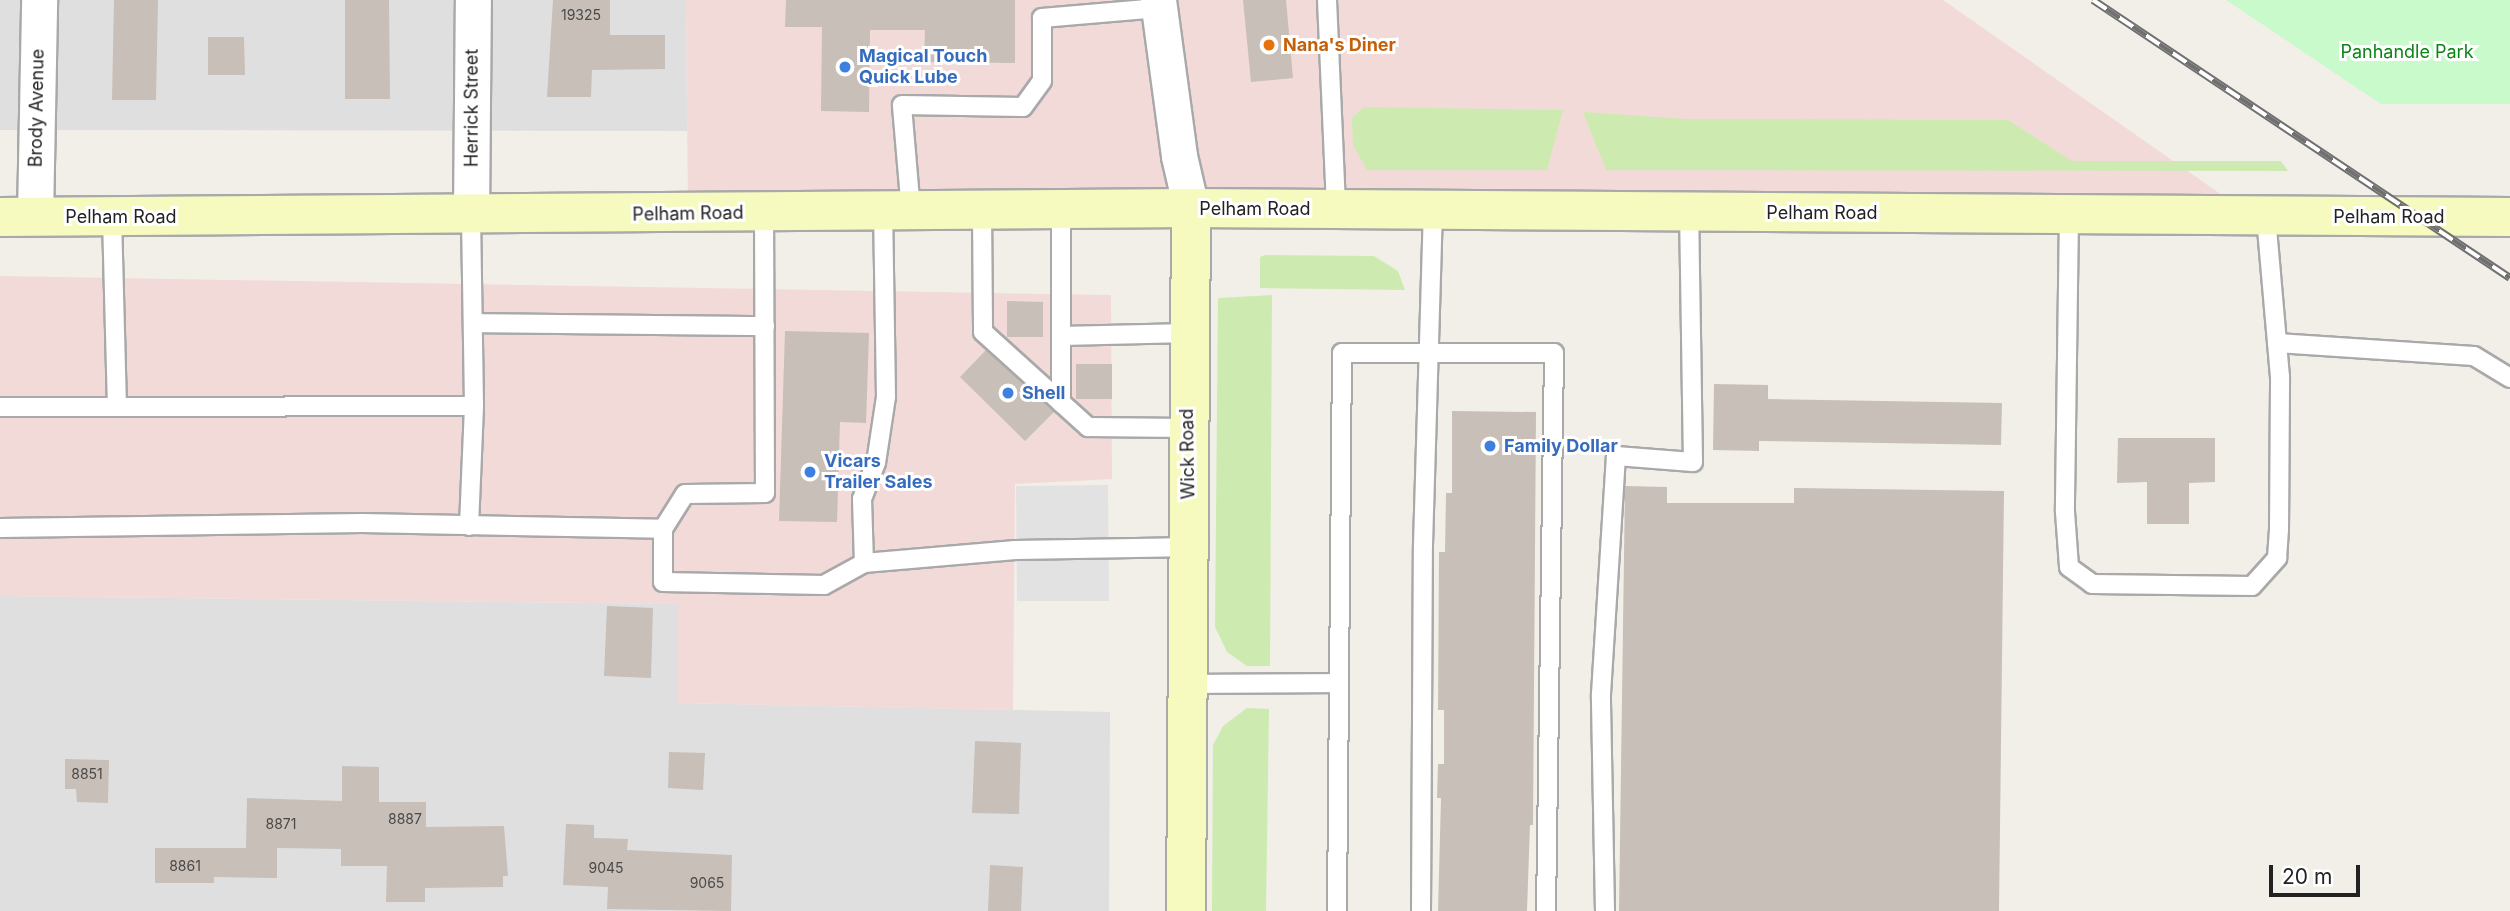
<!DOCTYPE html>
<html>
<head>
<meta charset="utf-8">
<style>
  body { margin:0 }
  #map { position:relative; width:2510px; height:911px; overflow:hidden; background:#f2efe9; font-family:Inter,sans-serif }
  div>[style] { position:absolute }
  [style*='--x'] { left:calc(var(--x)*1px); top:calc(var(--y)*1px); width:calc(var(--w)*1px); rotate:calc(var(--a)*1deg) }
  .residential>* { inset:0; background:#e0dfdf }
  .commercial>* { inset:0; background:#f2dad9 }
  .grass>* { inset:0; background:#cdebb0 }
  .park>* { inset:0; background:#c8facc }
  .parking>* { inset:0; background:#e2e2e2 }
  .building>* { inset:0; background:#c7bfb8 }
  .roads { filter:drop-shadow(2px 0 #a9a9a9) drop-shadow(-2px 0 #a9a9a9) drop-shadow(0 2px #a9a9a9) drop-shadow(0 -2px #a9a9a9) }
  .lane>* { height:18px; margin:-9px; padding:0 9px; transform-origin:9px; border-radius:9px; background:#fff }
  .street>* { height:35px; margin:-17.5px; padding:0 17.5px; transform-origin:17.5px; border-radius:17.5px; background:#fff }
  .secondary>* { height:38px; margin:-19px; padding:0 19px; transform-origin:19px; border-radius:19px; background:#f7fabf }
  .rail>* { height:8px; margin-top:-4px; transform-origin:0; background:repeating-linear-gradient(90deg,#fff 0 16px,#707070 0 32px); box-sizing:border-box; border-block:2px solid #707070 }
  .dots>* { width:19px; height:19px; translate:-50% -50%; box-sizing:border-box; border:4px solid #fff; border-radius:50% }
  span { translate:-50% -50%; white-space:nowrap; text-align:center; line-height:1.15; -webkit-text-stroke:6px #fff; paint-order:stroke }
  .number-label { font-size:14px; color:#4b4948 }
  .number-label span { -webkit-text-stroke-width:0 }
  .food-label { font-size:18px; color:#c56008; font-weight:700 }
  .left { translate:0 -50%; text-align:left }
  .park-label { font-size:18px; color:#0c8416 }
  .shop-label { font-size:18px; color:#366cbe; font-weight:700 }
  .street-label { font-size:18px; color:#222 }
  .scale { position:absolute; left:2269px; top:865px; width:91px; height:32px; box-sizing:border-box; border:4px solid #222; border-top:0; padding-left:9px; font-size:21px; line-height:24px; white-space:nowrap; color:#222; -webkit-text-stroke:5px #fff; paint-order:stroke }
</style>
</head>
<body>
<div id="map">
  <div class="residential">
    <i style="clip-path:polygon(0 0,686px 0,687px 131px,0 130px)"></i>
    <i style="clip-path:polygon(0 596px,679px 604px,678px 703px,1110px 712px,1109px 911px,0 911px)"></i>
  </div>
  <div class="commercial">
    <i style="clip-path:polygon(686px 0,1943px 0,2252px 216px,688px 214px)"></i>
    <i style="clip-path:polygon(0 276px,1111px 295px,1112px 479px,1015px 484px,1013px 710px,678px 703px,678px 604px,0 596px)"></i>
  </div>
  <div class="grass">
    <i style="clip-path:polygon(1364px 107px,1563px 110px,1547px 170px,1367px 170px,1353px 145px,1352px 118px)"></i>
    <i style="clip-path:polygon(1583px 112px,1687px 119px,2008px 120px,2072px 161px,2281px 161px,2288px 171px,1606px 170px)"></i>
    <i style="clip-path:polygon(1265px 255px,1374px 256px,1398px 271px,1405px 290px,1260px 288px,1260px 257px)"></i>
    <i style="clip-path:polygon(1272px 295px,1270px 666px,1247px 666px,1227px 652px,1215px 627px,1218px 298px)"></i>
    <i style="clip-path:polygon(1247px 708px,1269px 709px,1266px 911px,1212px 911px,1213px 745px,1223px 726px)"></i>
  </div>
  <div class="park">
    <i style="clip-path:polygon(2226px 0,2510px 0,2510px 104px,2381px 104px)"></i>
  </div>
  <div class="parking">
    <i style="clip-path:polygon(1108px 485px,1109px 601px,1017px 601px,1016px 486px)"></i>
  </div>
  <div class="building">
    <i style="clip-path:polygon(114px 0,158px 0,156px 100px,112px 100px)"></i>
    <i style="clip-path:polygon(345px 0,389px 0,390px 99px,345px 99px)"></i>
    <i style="clip-path:polygon(553px 0,610px 0,610px 35px,665px 35px,665px 69px,592px 70px,591px 97px,547px 97px)"></i>
    <i style="clip-path:polygon(786px 0,1015px 0,1015px 63px,924px 62px,925px 30px,870px 30px,869px 112px,821px 111px,822px 27px,785px 27px)"></i>
    <i style="clip-path:polygon(1243px 0,1286px 0,1293px 78px,1251px 82px)"></i>
    <i style="clip-path:polygon(208px 37px,244px 37px,245px 75px,208px 75px)"></i>
    <i style="clip-path:polygon(1007px 301px,1043px 302px,1043px 337px,1007px 337px)"></i>
    <i style="clip-path:polygon(785px 331px,869px 333px,866px 423px,840px 422px,837px 522px,779px 521px)"></i>
    <i style="clip-path:polygon(986px 350px,1054px 412px,1025px 441px,960px 377px)"></i>
    <i style="clip-path:polygon(1076px 364px,1112px 364px,1112px 399px,1076px 399px)"></i>
    <i style="clip-path:polygon(1714px 384px,1768px 385px,1768px 399px,2002px 403px,2001px 445px,1759px 441px,1759px 451px,1713px 450px)"></i>
    <i style="clip-path:polygon(1452px 411px,1536px 412px,1533px 825px,1530px 825px,1527px 911px,1438px 911px,1441px 798px,1437px 798px,1438px 764px,1444px 764px,1444px 710px,1438px 710px,1439px 552px,1445px 552px,1446px 493px,1452px 493px)"></i>
    <i style="clip-path:polygon(2118px 438px,2215px 438px,2215px 482px,2189px 483px,2189px 524px,2147px 524px,2147px 482px,2117px 483px)"></i>
    <i style="clip-path:polygon(1625px 486px,1667px 487px,1667px 503px,1794px 503px,1794px 488px,2004px 491px,1999px 911px,1619px 911px)"></i>
    <i style="clip-path:polygon(607px 606px,653px 608px,651px 678px,604px 676px)"></i>
    <i style="clip-path:polygon(975px 741px,1021px 743px,1019px 814px,972px 813px)"></i>
    <i style="clip-path:polygon(669px 752px,705px 753px,703px 790px,668px 788px)"></i>
    <i style="clip-path:polygon(65px 759px,109px 760px,108px 803px,77px 802px,76px 789px,65px 789px)"></i>
    <i style="clip-path:polygon(342px 766px,379px 767px,379px 802px,426px 802px,426px 827px,504px 826px,508px 876px,503px 876px,503px 887px,425px 888px,425px 902px,386px 902px,387px 866px,341px 866px,341px 849px,277px 848px,277px 878px,214px 877px,214px 883px,155px 883px,155px 848px,246px 848px,247px 798px,342px 801px)"></i>
    <i style="clip-path:polygon(566px 824px,594px 825px,594px 838px,628px 839px,627px 850px,732px 855px,731px 911px,607px 909px,608px 887px,563px 885px)"></i>
    <i style="clip-path:polygon(990px 865px,1023px 867px,1021px 911px,988px 911px)"></i>
  </div>
  <div class="roads">
    <div class="lane">
      <i style="--x:1327;--y:0;--w:209;--a:87.5"></i>
      <i style="--x:1061;--y:210;--w:193;--a:90"></i>
      <i style="--x:911;--y:211;--w:106;--a:-94.9"></i>
      <i style="--x:902;--y:105;--w:121;--a:0.9"></i>
      <i style="--x:1023;--y:107;--w:32;--a:-54"></i>
      <i style="--x:1042;--y:81;--w:63;--a:-90"></i>
      <i style="--x:1042;--y:18;--w:117;--a:-4.9"></i>
      <i style="--x:982;--y:211;--w:121;--a:89.5"></i>
      <i style="--x:983;--y:332;--w:142;--a:42.1"></i>
      <i style="--x:1088;--y:427;--w:99;--a:0.6"></i>
      <i style="--x:2069;--y:215;--w:297;--a:90.8"></i>
      <i style="--x:2065;--y:512;--w:55;--a:85.8"></i>
      <i style="--x:2069;--y:567;--w:29;--a:36"></i>
      <i style="--x:2092;--y:584;--w:160;--a:0.7"></i>
      <i style="--x:2252;--y:586;--w:38;--a:-48"></i>
      <i style="--x:2277;--y:558;--w:29;--a:-86"></i>
      <i style="--x:2279;--y:529;--w:152;--a:-89.6"></i>
      <i style="--x:2280;--y:377;--w:162;--a:-95"></i>
      <i style="--x:112;--y:217;--w:190;--a:88.5"></i>
      <i style="--x:473;--y:323;--w:292;--a:0.6"></i>
      <i style="--x:1061;--y:336;--w:128;--a:-1.3"></i>
      <i style="--x:2277;--y:343;--w:197;--a:3.8"></i>
      <i style="--x:2474;--y:356;--w:42;--a:31.4"></i>
      <i style="--x:0;--y:407;--w:474;--a:-0.1"></i>
      <i style="--x:474;--y:406;--w:190;--a:-90.9"></i>
      <i style="--x:469;--y:526;--w:120;--a:-87.6"></i>
      <i style="--x:0;--y:528;--w:362;--a:-0.8"></i>
      <i style="--x:362;--y:523;--w:301;--a:1.1"></i>
      <i style="--x:663;--y:529;--w:53;--a:90"></i>
      <i style="--x:663;--y:582;--w:161;--a:1.1"></i>
      <i style="--x:824;--y:585;--w:46;--a:-28.8"></i>
      <i style="--x:864;--y:563;--w:152;--a:-4.9"></i>
      <i style="--x:1015;--y:550;--w:175;--a:-1"></i>
      <i style="--x:663;--y:529;--w:41;--a:-57.8"></i>
      <i style="--x:685;--y:494;--w:80;--a:-0.7"></i>
      <i style="--x:765;--y:493;--w:280;--a:-90.2"></i>
      <i style="--x:864;--y:563;--w:64;--a:-91.8"></i>
      <i style="--x:862;--y:499;--w:39;--a:-69"></i>
      <i style="--x:876;--y:463;--w:67;--a:-81.4"></i>
      <i style="--x:886;--y:397;--w:186;--a:-90.9"></i>
      <i style="--x:1189;--y:684;--w:150;--a:-0.4"></i>
      <i style="--x:1337;--y:911;--w:558;--a:-89.49"></i>
      <i style="--x:1342;--y:353;--w:212;--a:0"></i>
      <i style="--x:1554;--y:353;--w:558;--a:90.82"></i>
      <i style="--x:1421;--y:911;--w:366;--a:-89.7"></i>
      <i style="--x:1423;--y:545;--w:335;--a:-88.3"></i>
      <i style="--x:1605;--y:911;--w:217;--a:-91.1"></i>
      <i style="--x:1601;--y:694;--w:238;--a:-86.4"></i>
      <i style="--x:1616;--y:456;--w:77;--a:4.5"></i>
      <i style="--x:1693;--y:462;--w:250;--a:-90.9"></i>
    </div>
    <div class="street">
      <i style="--x:1158;--y:0;--w:157;--a:82.3"></i>
      <i style="--x:1179;--y:156;--w:53;--a:77"></i>
      <i style="--x:471;--y:216;--w:216;--a:-89.5"></i>
      <i style="--x:35;--y:217;--w:217;--a:-88.9"></i>
    </div>
    <div class="secondary">
      <i style="--x:0;--y:217;--w:1191;--a:-0.43"></i>
      <i style="--x:1191;--y:208;--w:1319;--a:0.39"></i>
      <i style="--x:1186;--y:911;--w:703;--a:-89.59"></i>
    </div>
  </div>
  <div class="rail">
    <i style="--x:2093;--y:0;--w:501;--a:33.69"></i>
  </div>
  <div class="dots">
    <i style="left:1269px;top:45px;background:#e8710a"></i>
    <i style="left:845px;top:67px;background:#3f7fe0"></i>
    <i style="left:1008px;top:393px;background:#3f7fe0"></i>
    <i style="left:1490px;top:446px;background:#3f7fe0"></i>
    <i style="left:810px;top:472px;background:#3f7fe0"></i>
  </div>
  <div class="number-label">
    <span style="left:581px;top:15px">19325</span>
    <span style="left:87px;top:774px">8851</span>
    <span style="left:405px;top:819px">8887</span>
    <span style="left:281px;top:824px">8871</span>
    <span style="left:185px;top:866px">8861</span>
    <span style="left:606px;top:868px">9045</span>
    <span style="left:707px;top:883px">9065</span>
  </div>
  <div class="food-label">
    <span class="left" style="left:1283px;top:45px">Nana's Diner</span>
  </div>
  <div class="park-label">
    <span style="left:2407px;top:52px">Panhandle Park</span>
  </div>
  <div class="shop-label">
    <span class="left" style="left:859px;top:67px">Magical Touch<br>Quick Lube</span>
    <span class="left" style="left:1022px;top:393px">Shell</span>
    <span class="left" style="left:1504px;top:446px">Family Dollar</span>
    <span class="left" style="left:824px;top:472px">Vicars<br>Trailer Sales</span>
  </div>
  <div class="street-label">
    <span style="left:37px;top:108px;rotate:-89deg">Brody Avenue</span>
    <span style="left:472px;top:108px;rotate:-90deg">Herrick Street</span>
    <span style="left:1255px;top:209px">Pelham Road</span>
    <span style="left:1822px;top:213px">Pelham Road</span>
    <span style="left:688px;top:214px;rotate:-1deg">Pelham Road</span>
    <span style="left:121px;top:217px">Pelham Road</span>
    <span style="left:2389px;top:217px">Pelham Road</span>
    <span style="left:1188px;top:454px;rotate:-91deg">Wick Road</span>
  </div>
  <div class="scale">20 m</div>
</div>
</body>
</html>
